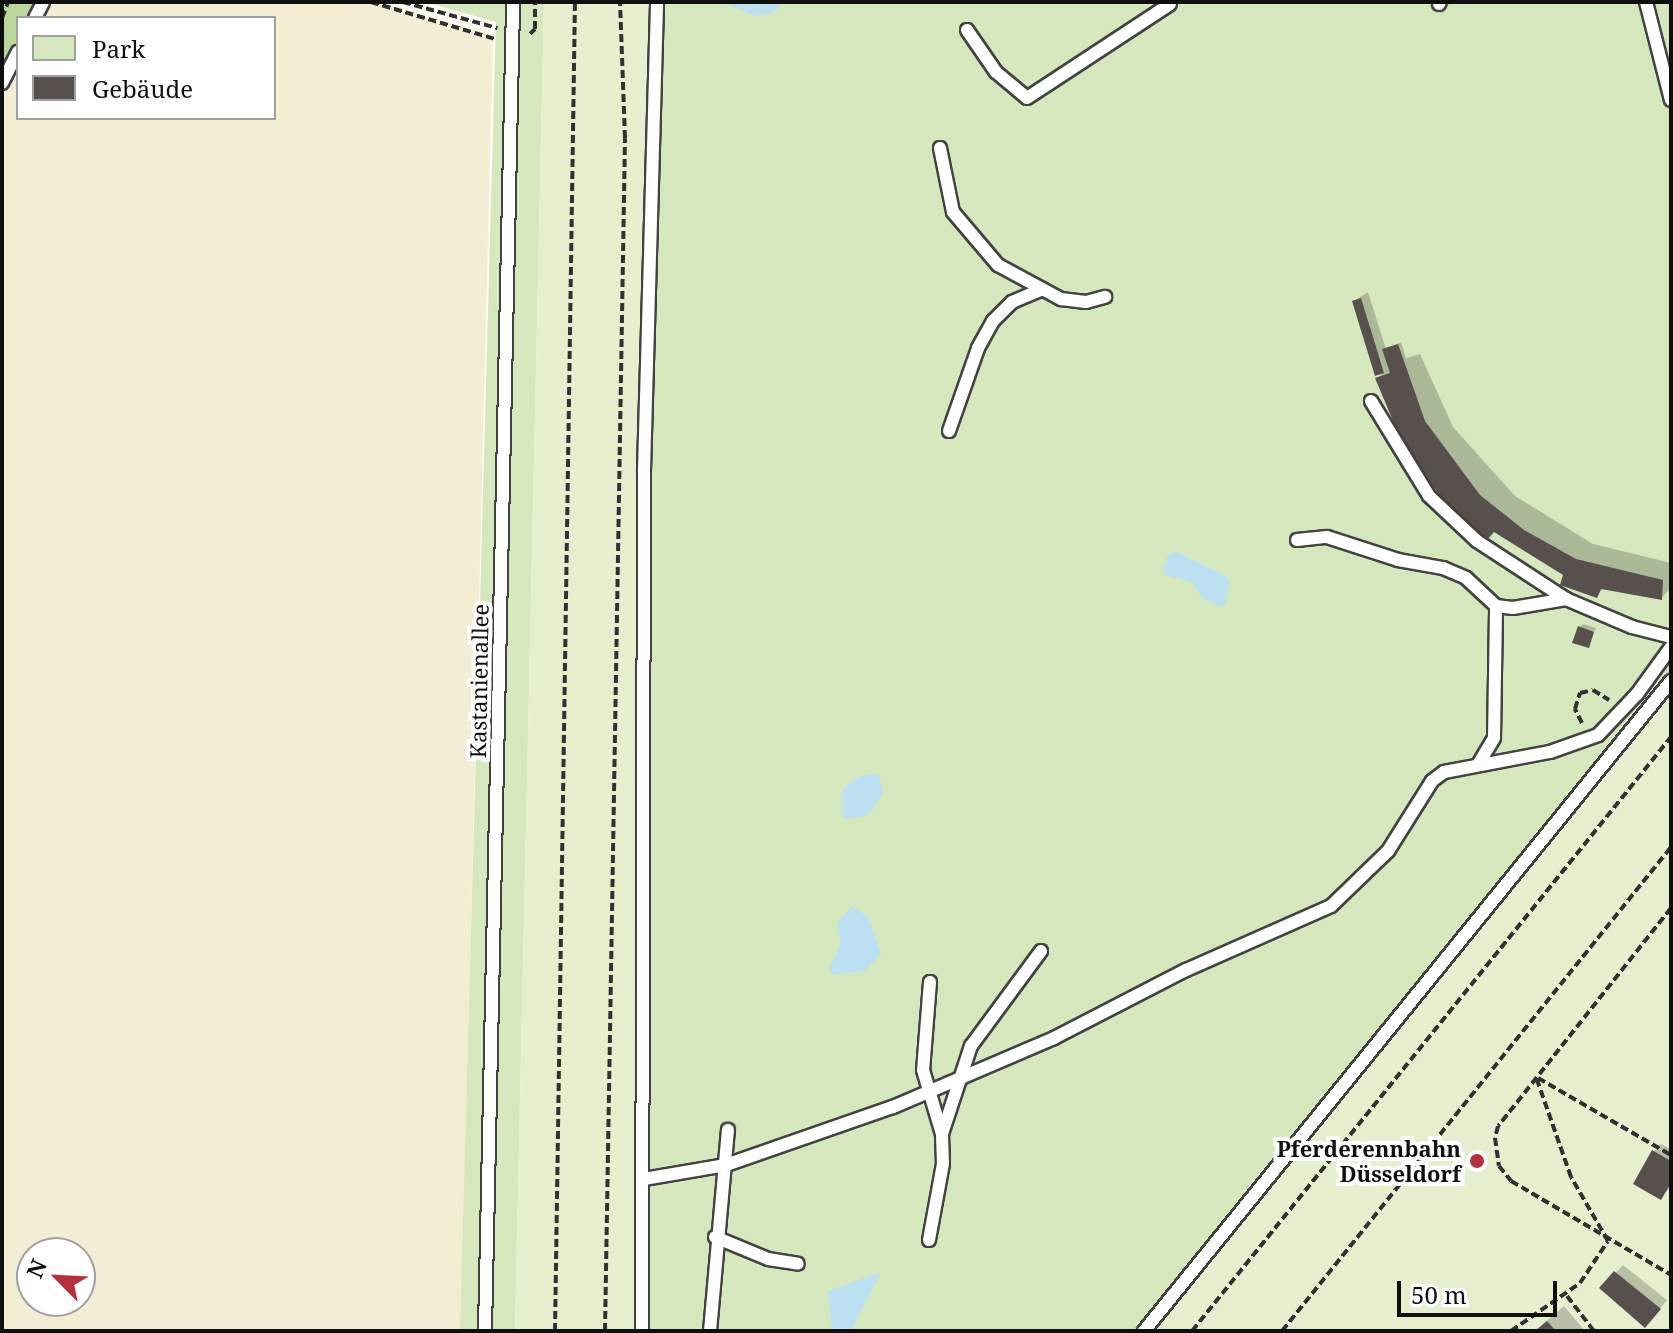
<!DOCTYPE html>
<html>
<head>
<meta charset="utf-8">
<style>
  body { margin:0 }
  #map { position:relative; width:1673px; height:1333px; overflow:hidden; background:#fefbf2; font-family:"Noto Serif",serif }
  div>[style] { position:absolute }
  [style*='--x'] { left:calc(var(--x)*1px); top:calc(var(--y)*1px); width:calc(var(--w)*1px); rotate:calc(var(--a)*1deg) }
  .farmland>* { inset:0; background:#f3eed3 }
  .green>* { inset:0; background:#d5e7bd }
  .forest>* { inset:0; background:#bad79d }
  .pitch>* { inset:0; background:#e5efce }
  .water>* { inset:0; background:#bae0f2 }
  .shadow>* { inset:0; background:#0003 }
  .building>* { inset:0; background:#57504c }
  .path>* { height:4px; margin-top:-2px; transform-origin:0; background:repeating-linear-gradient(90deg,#313131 0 8px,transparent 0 12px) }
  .roads { filter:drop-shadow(2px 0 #424242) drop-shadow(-2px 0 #424242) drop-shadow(0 2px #424242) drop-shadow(0 -2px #424242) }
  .lane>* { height:12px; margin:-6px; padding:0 6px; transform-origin:6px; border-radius:6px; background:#fff }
  .dots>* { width:22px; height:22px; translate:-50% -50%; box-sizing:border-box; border:4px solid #fff; border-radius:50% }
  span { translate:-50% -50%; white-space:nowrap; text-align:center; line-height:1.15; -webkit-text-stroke:8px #fff; paint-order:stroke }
  .street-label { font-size:22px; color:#0f0f0f }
  .poi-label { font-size:22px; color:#0f0f0f; font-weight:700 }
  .right { translate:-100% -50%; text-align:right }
  .frame { position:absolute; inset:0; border:4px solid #0f0f0f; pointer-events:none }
  .legend { position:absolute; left:16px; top:16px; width:260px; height:104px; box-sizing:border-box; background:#fff; border:2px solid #9f9f9f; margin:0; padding:10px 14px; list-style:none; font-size:24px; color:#0f0f0f }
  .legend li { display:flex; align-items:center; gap:16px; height:40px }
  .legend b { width:40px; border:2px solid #9f9f9f }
  .north { position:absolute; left:16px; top:1237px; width:80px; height:80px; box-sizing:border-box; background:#fff; border:2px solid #9f9f9f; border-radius:50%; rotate:294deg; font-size:22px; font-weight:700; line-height:32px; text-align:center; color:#0f0f0f }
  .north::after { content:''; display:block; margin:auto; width:28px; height:36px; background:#b72f3d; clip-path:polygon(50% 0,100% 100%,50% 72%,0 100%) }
  .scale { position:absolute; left:1397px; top:1281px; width:160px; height:36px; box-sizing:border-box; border:4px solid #0f0f0f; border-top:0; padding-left:10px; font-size:24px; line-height:28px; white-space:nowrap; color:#0f0f0f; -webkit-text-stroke:6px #fff; paint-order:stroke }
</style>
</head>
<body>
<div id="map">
  <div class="farmland">
    <i style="clip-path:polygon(evenodd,50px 2px,376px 2px,493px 35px,461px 1331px,2px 1331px,2px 98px,18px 66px,18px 118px,274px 118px,274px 18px,42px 18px,50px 2px,32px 1253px,80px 1253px,80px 1301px,32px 1301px,32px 1253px)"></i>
  </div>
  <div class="green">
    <i style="clip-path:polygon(425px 2px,544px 2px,515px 1331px,460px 1331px,496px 22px)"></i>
    <i style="clip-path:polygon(657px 2px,1671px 2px,1671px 681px,1144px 1331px,642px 1331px,644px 470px)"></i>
  </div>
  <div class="forest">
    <i style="clip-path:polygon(2px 2px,39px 2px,31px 18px,18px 18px,18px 42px,2px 73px)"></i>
  </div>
  <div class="pitch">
    <i style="clip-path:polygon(544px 2px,657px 2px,644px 470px,642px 1331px,515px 1331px)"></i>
    <i style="clip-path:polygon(1671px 681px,1671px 1331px,1144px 1331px)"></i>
  </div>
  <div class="water">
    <i style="clip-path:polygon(723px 2px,783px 2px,774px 12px,755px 16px)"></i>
    <i style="clip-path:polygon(1177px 552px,1224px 575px,1230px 581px,1225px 604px,1220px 607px,1202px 598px,1192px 582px,1162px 574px,1168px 555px)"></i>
    <i style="clip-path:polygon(878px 773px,883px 791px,873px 809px,864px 817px,843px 819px,843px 789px,858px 777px)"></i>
    <i style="clip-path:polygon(852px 906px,868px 917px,881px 953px,866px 970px,834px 975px,829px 970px,841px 943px,837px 923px)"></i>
    <i style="clip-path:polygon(881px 1272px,851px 1331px,832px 1331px,828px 1291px)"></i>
  </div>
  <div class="shadow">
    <i style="clip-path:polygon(1368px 292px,1386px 349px,1401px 342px,1406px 358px,1420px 354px,1453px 427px,1515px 496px,1593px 544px,1671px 563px,1671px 588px,1661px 598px,1605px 587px,1596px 596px,1495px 529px,1378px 378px,1385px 370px,1376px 373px,1354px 301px)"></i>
    <i style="clip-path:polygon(1583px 624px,1596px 628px,1588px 646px,1580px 627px)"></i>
    <i style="clip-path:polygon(1661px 1144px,1671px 1149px,1671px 1186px,1661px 1198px,1654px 1151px)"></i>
    <i style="clip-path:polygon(1623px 1265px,1667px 1300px,1653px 1317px,1602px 1288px)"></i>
    <i style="clip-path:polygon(1564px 1306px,1585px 1331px,1535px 1331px)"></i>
  </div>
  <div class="building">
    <i style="clip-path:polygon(1361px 298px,1384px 373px,1375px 376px,1352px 301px)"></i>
    <i style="clip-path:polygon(1398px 344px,1425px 421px,1480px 495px,1524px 530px,1576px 559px,1663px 580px,1662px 600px,1601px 589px,1597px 598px,1560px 585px,1563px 575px,1494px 532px,1487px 540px,1447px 505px,1404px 447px,1375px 378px,1390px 373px,1382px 349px)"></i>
    <i style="clip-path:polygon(1578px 626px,1594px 632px,1589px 648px,1572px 643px)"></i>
    <i style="clip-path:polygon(1652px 1150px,1671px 1161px,1671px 1183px,1661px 1200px,1633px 1184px)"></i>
    <i style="clip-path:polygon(1614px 1271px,1661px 1309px,1645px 1328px,1599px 1288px)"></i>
    <i style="clip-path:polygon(1547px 1321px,1556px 1331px,1535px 1331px)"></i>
  </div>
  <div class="path">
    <i style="--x:371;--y:2;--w:129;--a:16.6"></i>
    <i style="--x:403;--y:2;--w:98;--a:15.5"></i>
    <i style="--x:2;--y:18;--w:17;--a:-69"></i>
    <i style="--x:530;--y:34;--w:7;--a:-45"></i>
    <i style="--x:535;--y:29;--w:27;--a:-90"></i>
    <i style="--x:1582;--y:723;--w:16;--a:-117"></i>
    <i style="--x:1575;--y:709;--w:17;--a:-73"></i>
    <i style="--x:1580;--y:693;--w:13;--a:-13"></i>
    <i style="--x:1593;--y:690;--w:19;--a:32"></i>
    <i style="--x:1671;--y:908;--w:278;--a:128.4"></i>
    <i style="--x:1498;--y:1126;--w:12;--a:104"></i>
    <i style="--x:1495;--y:1138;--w:28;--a:82"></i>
    <i style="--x:1499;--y:1166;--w:19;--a:51"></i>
    <i style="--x:1511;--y:1181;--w:186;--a:30.4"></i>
    <i style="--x:1538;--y:1078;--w:154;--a:30.1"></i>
    <i style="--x:1567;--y:1296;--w:44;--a:52.4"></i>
    <i style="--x:555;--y:1331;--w:1329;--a:-89.14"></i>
    <i style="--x:605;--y:1331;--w:1193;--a:-89.04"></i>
    <i style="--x:625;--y:138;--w:136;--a:-92.1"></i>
    <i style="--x:1192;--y:1331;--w:763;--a:-51.12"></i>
    <i style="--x:1282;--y:1331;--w:621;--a:-51.21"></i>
    <i style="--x:1511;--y:1331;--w:84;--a:-34.8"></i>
    <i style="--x:1580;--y:1283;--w:50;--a:-56.3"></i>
    <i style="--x:1608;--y:1241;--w:74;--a:-120"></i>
    <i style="--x:1571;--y:1177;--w:106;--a:-109.3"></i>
  </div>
  <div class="roads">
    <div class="lane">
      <i style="--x:1646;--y:2;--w:101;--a:75.7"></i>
      <i style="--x:1439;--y:4;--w:2;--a:-63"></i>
      <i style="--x:35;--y:18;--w:18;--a:-63"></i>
      <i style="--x:967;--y:30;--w:51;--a:55.4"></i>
      <i style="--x:996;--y:72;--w:40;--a:40"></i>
      <i style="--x:1027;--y:98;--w:171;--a:-33.3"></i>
      <i style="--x:2;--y:83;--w:35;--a:-63"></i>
      <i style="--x:940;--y:148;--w:65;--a:78.5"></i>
      <i style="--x:953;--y:212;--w:70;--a:49.7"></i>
      <i style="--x:998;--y:265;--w:72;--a:28.4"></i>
      <i style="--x:1061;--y:299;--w:25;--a:7"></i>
      <i style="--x:1086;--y:302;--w:20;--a:-15"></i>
      <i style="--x:1371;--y:401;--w:111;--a:58.6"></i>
      <i style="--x:1429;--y:496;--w:66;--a:43.2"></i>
      <i style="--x:1477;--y:541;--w:106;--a:33.1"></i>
      <i style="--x:1566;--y:599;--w:72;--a:23"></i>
      <i style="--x:1632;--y:627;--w:40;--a:14.4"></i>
      <i style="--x:949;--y:431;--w:88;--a:-70.7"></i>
      <i style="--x:978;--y:348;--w:31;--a:-61"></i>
      <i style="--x:993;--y:321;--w:27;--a:-45"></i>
      <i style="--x:1012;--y:302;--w:33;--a:-23"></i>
      <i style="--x:1297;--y:540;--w:30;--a:-6"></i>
      <i style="--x:1327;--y:537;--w:75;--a:17.9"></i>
      <i style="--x:1398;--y:560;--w:46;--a:10.1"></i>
      <i style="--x:1443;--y:568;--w:25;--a:23"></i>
      <i style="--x:1466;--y:578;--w:41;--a:43"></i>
      <i style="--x:1496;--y:606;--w:17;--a:7"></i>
      <i style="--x:1513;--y:608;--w:54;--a:-9.6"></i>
      <i style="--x:1479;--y:763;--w:29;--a:-59"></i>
      <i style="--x:1494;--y:738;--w:132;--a:-89.1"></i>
      <i style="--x:930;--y:982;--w:88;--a:94.5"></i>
      <i style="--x:923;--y:1070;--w:67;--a:73.5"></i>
      <i style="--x:942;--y:1134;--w:93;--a:-71.8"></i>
      <i style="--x:971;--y:1046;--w:118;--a:-53.6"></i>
      <i style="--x:644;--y:1179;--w:83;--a:-9.7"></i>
      <i style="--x:726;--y:1165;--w:177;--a:-19.2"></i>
      <i style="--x:893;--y:1107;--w:175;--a:-23.2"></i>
      <i style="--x:1054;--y:1038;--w:148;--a:-27.3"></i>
      <i style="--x:1186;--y:970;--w:158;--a:-23.8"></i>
      <i style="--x:1331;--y:906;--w:79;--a:-44"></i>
      <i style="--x:1388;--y:851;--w:83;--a:-57.8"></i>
      <i style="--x:1432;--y:781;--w:15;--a:-37"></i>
      <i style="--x:1444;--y:772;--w:108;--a:-10.7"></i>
      <i style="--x:1550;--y:752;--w:51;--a:-19.5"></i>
      <i style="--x:1598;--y:735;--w:57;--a:-46.4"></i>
      <i style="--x:1637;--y:694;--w:58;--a:-54.1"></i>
      <i style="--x:715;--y:1237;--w:57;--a:22.5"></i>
      <i style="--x:768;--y:1259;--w:30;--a:9"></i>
      <i style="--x:929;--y:1240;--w:77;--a:-79.6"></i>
      <i style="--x:943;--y:1164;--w:30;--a:-92"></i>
      <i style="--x:485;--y:1331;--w:1329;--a:-88.79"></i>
      <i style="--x:642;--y:1331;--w:861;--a:-89.87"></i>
      <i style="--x:644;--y:470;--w:468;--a:-88.4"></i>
      <i style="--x:710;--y:1331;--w:202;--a:-84.9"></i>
      <i style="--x:1144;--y:1331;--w:837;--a:-50.97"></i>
    </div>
  </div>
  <div class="dots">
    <i style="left:1477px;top:1161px;background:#b72f3d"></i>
  </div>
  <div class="street-label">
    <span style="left:479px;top:681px;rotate:-89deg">Kastanienallee</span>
  </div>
  <div class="poi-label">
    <span class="right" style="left:1461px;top:1161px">Pferderennbahn<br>Düsseldorf</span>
  </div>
  <div class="frame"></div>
  <ul class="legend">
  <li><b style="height:22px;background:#d5e7bd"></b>Park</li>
  <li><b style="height:22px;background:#57504c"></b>Gebäude</li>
  </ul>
  <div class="north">N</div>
  <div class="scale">50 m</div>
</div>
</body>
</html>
